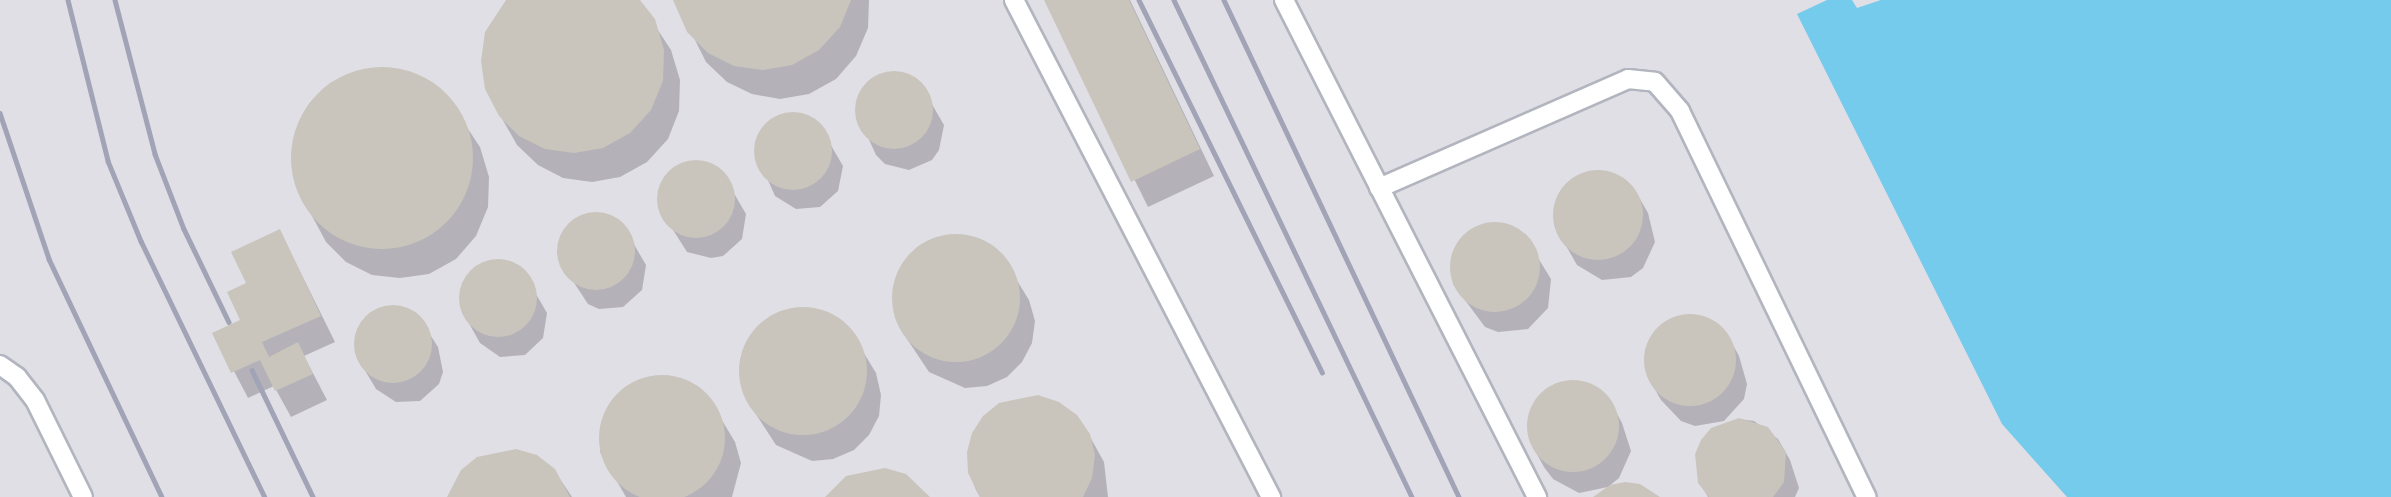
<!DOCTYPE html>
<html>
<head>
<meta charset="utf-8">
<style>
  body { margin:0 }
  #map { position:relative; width:2391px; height:497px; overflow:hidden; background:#ede7df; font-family:Signika,sans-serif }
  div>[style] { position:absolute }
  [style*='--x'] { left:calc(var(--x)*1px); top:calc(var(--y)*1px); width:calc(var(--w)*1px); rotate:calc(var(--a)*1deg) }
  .industrial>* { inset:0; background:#e1dfe6 }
  .water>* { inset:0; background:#74cbec }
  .shadow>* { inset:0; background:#0003 }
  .building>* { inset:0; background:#c9c5bd }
  .round { border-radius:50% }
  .roads { filter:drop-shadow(2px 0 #b2b5bf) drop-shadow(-2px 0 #b2b5bf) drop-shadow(0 2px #b2b5bf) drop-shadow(0 -2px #b2b5bf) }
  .service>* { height:18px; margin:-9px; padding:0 9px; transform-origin:9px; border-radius:9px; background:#fff }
  .rail>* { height:4.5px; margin:-2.25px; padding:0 2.25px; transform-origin:2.25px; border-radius:2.25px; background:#a1a4b6 }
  span { translate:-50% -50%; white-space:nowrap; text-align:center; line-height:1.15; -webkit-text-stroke:6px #fff; paint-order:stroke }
</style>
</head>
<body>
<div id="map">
  <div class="industrial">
    <i style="clip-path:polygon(0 0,2391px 0,2391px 497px,0 497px)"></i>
  </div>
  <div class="water">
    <i style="clip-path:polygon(1827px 0,1852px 0,1857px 8px,1881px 0,2391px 0,2391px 497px,2067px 497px,2002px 424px,1797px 14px)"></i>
  </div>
  <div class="shadow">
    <i style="clip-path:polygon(508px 0,638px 0,671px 50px,680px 80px,679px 111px,668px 139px,647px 162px,620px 177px,592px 182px,563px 178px,538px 165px,517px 145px,500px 115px,487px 33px)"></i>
    <i style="clip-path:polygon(675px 0,869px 0,868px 28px,856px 56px,836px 79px,809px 94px,780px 99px,752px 94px,727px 82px,706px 62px)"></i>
    <i style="clip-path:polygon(1046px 0,1130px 0,1214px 176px,1148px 207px)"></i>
    <i style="clip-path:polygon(388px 68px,418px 75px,444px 93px,480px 147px,489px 177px,488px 207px,476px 236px,456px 259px,429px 274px,400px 278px,372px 275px,346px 262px,326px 242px,296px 186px,291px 157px,296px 130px,309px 104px,329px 84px,358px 71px)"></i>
    <i style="clip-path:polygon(895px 73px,919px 82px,944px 125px,939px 150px,932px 160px,909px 170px,885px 164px,876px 155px,856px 111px,857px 99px,872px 80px)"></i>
    <i style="clip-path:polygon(794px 113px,818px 123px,843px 166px,838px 191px,820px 207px,796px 209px,775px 196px,755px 151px,756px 139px,770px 120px)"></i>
    <i style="clip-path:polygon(685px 163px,710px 164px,721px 171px,746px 214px,742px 239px,723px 256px,711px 258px,687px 252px,661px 211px,658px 199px,666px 177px)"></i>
    <i style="clip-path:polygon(1584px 173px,1613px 173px,1636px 192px,1648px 213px,1655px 242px,1643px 268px,1631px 277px,1602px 280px,1577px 265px,1565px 244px,1554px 217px,1556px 203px,1571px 180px)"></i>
    <i style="clip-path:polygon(585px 215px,610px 216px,621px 222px,646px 265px,642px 290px,623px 307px,599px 309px,588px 304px,561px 263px,560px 239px,574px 220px)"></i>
    <i style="clip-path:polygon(1481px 225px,1510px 225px,1522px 232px,1551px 279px,1548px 308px,1528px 329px,1498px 332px,1485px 327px,1453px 284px,1452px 255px,1458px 242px)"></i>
    <i style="clip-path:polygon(280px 231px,335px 342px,304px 356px,327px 400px,291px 417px,274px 386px,248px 398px,214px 333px,242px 321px,248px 284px)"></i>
    <i style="clip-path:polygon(962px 236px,984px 242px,1001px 255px,1029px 300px,1035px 321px,1032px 343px,1022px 362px,1007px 377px,987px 386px,965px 388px,929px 372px,901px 330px,893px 291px,898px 272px,909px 256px,943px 237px)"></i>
    <i style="clip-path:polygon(486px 262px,512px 263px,522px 270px,547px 313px,543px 338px,525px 355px,500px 357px,480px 343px,462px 311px,460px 299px,467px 276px)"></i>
    <i style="clip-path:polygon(394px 306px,418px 316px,438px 347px,443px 372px,439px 384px,420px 401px,396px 402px,376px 389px,357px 357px,357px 333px,371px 313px)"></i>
    <i style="clip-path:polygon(790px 309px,810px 309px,830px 315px,848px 327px,876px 373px,881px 395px,879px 416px,869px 435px,854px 450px,833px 459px,812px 461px,776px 445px,748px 402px,740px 364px,745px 345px,756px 329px)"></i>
    <i style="clip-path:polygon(1703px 317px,1727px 334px,1739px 356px,1747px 384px,1744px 399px,1724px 421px,1695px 426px,1681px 421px,1661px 400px,1649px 379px,1645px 350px,1661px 325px,1674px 318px)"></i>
    <i style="clip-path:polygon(669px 377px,690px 383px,708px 397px,735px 442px,741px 463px,732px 497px,626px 497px,600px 452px,605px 414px,615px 397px,631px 385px)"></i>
    <i style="clip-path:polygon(1586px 383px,1610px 401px,1622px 423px,1631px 451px,1619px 478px,1608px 487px,1655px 497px,1596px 497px,1608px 487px,1579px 493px,1553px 479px,1544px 467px,1532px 445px,1529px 416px,1534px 403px,1557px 384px)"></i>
    <i style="clip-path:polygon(1739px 419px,1754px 421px,1778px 439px,1790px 460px,1799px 488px,1795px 497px,1708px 497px,1700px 483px)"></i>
    <i style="clip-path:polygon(1089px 435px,1104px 462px,1108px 497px,980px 497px,976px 490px,969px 472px)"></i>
    <i style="clip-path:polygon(554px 470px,572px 497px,449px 497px,463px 471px)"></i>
  </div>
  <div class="building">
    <i style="clip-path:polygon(506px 0,640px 0,655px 19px,664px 50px,663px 81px,651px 110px,630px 133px,603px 148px,574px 153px,545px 149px,519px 136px,499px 116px,485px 89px,481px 61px,485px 32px)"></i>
    <i style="clip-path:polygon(673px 0,851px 0,840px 27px,819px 50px,792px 65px,763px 70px,734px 66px,708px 53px,687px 32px)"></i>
    <i style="clip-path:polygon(1044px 0,1129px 0,1200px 149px,1131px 182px)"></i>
    <i class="round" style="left:291px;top:67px;width:182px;height:182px"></i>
    <i class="round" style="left:855px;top:71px;width:78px;height:78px"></i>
    <i class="round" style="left:754px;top:112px;width:78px;height:78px"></i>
    <i class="round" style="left:657px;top:160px;width:78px;height:78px"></i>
    <i class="round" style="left:1553px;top:170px;width:90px;height:90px"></i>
    <i class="round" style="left:557px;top:212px;width:78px;height:78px"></i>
    <i class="round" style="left:1450px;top:222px;width:90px;height:90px"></i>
    <i style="clip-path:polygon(280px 229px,321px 316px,262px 342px,269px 357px,298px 342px,313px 374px,275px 391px,260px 360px,231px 373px,212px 333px,240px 320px,227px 292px,246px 283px,231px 252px)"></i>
    <i class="round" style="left:892px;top:234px;width:128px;height:128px"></i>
    <i class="round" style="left:459px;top:259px;width:78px;height:78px"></i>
    <i class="round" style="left:354px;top:305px;width:78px;height:78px"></i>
    <i class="round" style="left:739px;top:307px;width:128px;height:128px"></i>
    <i class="round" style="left:1644px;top:314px;width:92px;height:92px"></i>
    <i class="round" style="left:599px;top:375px;width:126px;height:126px"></i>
    <i class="round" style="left:1527px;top:380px;width:92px;height:92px"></i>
    <i style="clip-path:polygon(1038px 395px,1059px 402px,1077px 415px,1090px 434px,1095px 455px,1092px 478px,1083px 497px,980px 497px,968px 473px,967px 452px,972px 433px,983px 416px,999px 403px)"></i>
    <i style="clip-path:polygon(1739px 418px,1768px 427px,1786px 452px,1784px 482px,1773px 497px,1709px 497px,1698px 483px,1695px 454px,1701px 440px,1711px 428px)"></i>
    <i style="clip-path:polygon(516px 449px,537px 455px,555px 469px,570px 497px,447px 497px,461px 470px,477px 457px)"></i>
    <i style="clip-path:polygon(885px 468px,906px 474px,930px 497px,825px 497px,846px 476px)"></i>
    <i style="clip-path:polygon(1625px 482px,1640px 484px,1660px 497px,1593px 497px,1610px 485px)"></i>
  </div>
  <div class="roads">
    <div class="service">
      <i style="--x:1014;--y:0;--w:560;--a:62.66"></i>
      <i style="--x:1284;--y:0;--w:558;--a:63.02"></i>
      <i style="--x:1379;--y:188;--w:272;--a:-23.6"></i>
      <i style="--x:1628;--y:79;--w:27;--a:6"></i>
      <i style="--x:1655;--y:82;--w:38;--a:49"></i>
      <i style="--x:1680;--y:111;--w:429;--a:64.2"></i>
      <i style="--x:0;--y:365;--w:21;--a:35"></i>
      <i style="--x:17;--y:377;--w:29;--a:52"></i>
      <i style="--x:35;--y:400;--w:108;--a:63.7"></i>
    </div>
  </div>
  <div class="rail">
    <i style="--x:68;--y:0;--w:166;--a:76"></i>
    <i style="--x:108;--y:161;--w:87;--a:67.6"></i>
    <i style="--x:141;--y:241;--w:284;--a:64.2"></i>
    <i style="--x:115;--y:0;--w:159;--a:75.4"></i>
    <i style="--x:155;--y:154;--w:80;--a:68.9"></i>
    <i style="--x:184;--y:229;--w:103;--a:64.2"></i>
    <i style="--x:1139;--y:0;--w:415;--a:63.8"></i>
    <i style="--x:1174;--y:0;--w:551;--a:64.41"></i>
    <i style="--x:1224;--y:0;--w:550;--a:64.69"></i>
    <i style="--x:0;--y:113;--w:154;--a:71.4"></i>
    <i style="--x:49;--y:259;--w:263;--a:64.6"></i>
    <i style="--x:252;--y:370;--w:141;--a:64.3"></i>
  </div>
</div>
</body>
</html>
